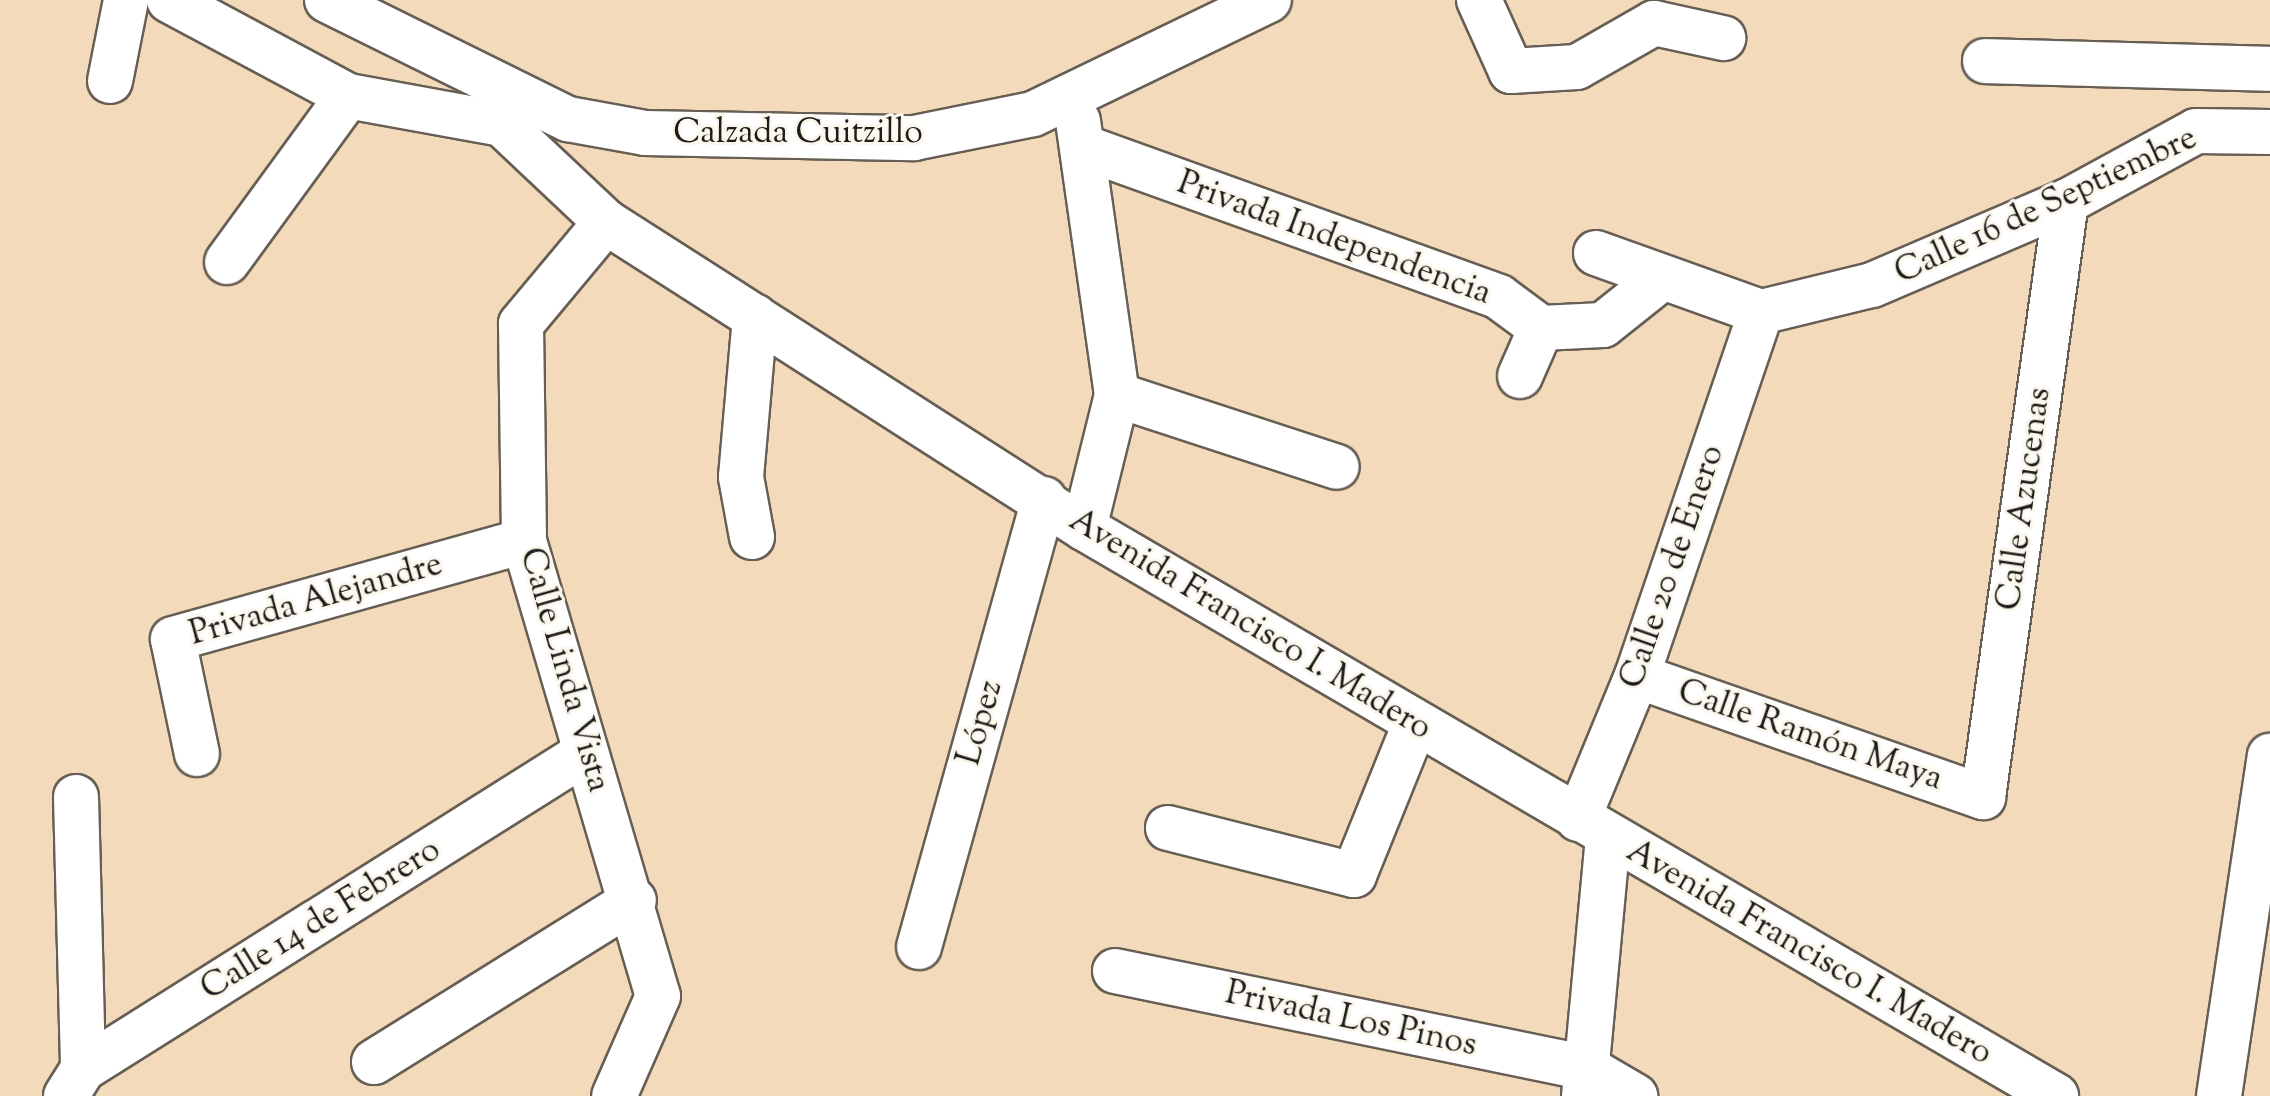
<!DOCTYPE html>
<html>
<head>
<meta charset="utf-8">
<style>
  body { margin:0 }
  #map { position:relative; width:2270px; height:1096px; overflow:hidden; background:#f3dabb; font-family:"Sorts Mill Goudy",serif }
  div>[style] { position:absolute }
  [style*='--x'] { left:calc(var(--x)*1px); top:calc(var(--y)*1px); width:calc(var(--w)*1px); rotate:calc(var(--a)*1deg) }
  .roads { filter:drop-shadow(2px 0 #675e54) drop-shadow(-2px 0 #675e54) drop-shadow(0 2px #675e54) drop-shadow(0 -2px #675e54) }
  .minor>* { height:44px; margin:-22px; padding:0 22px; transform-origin:22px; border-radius:22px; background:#fff }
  span { translate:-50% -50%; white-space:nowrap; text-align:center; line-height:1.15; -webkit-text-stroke:6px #fbf7ec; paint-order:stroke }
  .street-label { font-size:34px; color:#1c1c1c }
</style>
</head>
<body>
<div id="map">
  <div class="roads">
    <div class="minor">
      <i style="--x:169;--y:0;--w:203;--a:28.2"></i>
      <i style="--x:348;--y:96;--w:157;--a:10.3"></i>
      <i style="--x:327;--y:0;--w:269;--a:26.3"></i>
      <i style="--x:568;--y:119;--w:78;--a:10.3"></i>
      <i style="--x:645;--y:133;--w:269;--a:1.1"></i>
      <i style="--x:914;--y:138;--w:121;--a:-11.4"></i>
      <i style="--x:1033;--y:114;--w:262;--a:-25.8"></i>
      <i style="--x:1479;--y:0;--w:78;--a:65.7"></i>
      <i style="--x:1511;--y:71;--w:66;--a:-3.5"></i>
      <i style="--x:1577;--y:67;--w:89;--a:-29.7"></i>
      <i style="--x:1654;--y:23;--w:71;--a:12.3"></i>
      <i style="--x:1985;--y:61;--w:285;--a:1.6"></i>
      <i style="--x:110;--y:81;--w:83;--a:-78.8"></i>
      <i style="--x:506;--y:94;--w:30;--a:98"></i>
      <i style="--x:502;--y:124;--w:143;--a:43.3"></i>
      <i style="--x:606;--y:222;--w:568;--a:32.63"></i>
      <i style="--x:1084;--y:528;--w:1126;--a:30.3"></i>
      <i style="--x:1078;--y:121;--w:277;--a:81.9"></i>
      <i style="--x:1117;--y:395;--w:137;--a:103.9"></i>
      <i style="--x:1083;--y:147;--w:442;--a:19.8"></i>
      <i style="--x:1499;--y:297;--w:52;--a:36.4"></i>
      <i style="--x:1541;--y:328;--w:62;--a:-2.8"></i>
      <i style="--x:1603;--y:325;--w:75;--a:-38.5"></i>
      <i style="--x:606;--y:222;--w:133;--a:129.8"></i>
      <i style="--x:521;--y:324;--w:217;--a:89.2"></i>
      <i style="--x:524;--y:541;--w:474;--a:73.6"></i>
      <i style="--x:658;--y:996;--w:109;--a:113.7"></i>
      <i style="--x:1596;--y:253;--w:175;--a:19.7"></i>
      <i style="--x:1761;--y:312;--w:114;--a:-13.7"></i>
      <i style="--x:1872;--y:285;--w:211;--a:-23.2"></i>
      <i style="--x:2066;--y:202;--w:148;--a:-28.6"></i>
      <i style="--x:2196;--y:131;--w:74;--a:0.8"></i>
      <i style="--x:227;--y:262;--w:205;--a:-53.9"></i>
      <i style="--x:1520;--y:376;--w:52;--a:-66.4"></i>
      <i style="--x:1117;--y:395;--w:231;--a:18.1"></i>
      <i style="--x:752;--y:537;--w:61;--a:-100.4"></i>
      <i style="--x:741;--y:477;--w:161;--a:-85"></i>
      <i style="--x:1637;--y:676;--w:367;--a:19.3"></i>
      <i style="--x:1983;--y:797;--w:601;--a:-82.06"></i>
      <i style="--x:197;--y:754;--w:117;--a:-101.8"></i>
      <i style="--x:173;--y:639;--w:364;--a:-15.6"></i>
      <i style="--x:76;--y:797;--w:272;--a:88.5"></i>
      <i style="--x:1578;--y:819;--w:155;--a:-67.6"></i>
      <i style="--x:1637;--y:676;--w:385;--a:-71.2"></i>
      <i style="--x:1168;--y:828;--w:192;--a:14.2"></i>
      <i style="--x:1354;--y:875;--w:163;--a:-68"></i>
      <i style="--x:919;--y:947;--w:465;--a:-74.4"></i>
      <i style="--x:1115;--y:971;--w:482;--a:11.6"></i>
      <i style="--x:1587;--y:1068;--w:56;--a:30.3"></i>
      <i style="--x:374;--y:1062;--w:306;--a:-31.9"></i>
      <i style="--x:66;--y:1096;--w:32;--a:-58"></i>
      <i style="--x:83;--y:1069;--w:593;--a:-32.19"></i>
      <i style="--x:1584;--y:1096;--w:260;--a:-84.7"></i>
      <i style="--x:2219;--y:1096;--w:344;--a:-81.5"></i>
    </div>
  </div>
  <div class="street-label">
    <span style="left:798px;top:134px">Calzada Cuitzillo</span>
    <span style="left:2046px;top:206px;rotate:-25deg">Calle 16 de Septiembre</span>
    <span style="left:1334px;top:239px;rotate:20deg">Privada Independencia</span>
    <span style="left:2025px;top:499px;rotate:-82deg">Calle Azucenas</span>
    <span style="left:1673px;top:567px;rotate:-71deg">Calle 20 de Enero</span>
    <span style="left:316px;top:600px;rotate:-16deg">Privada Alejandre</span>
    <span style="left:1250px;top:625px;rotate:31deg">Avenida Francisco I. Madero</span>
    <span style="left:564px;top:670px;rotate:74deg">Calle Linda Vista</span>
    <span style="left:981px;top:723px;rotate:-74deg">López</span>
    <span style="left:1810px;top:736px;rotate:19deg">Calle Ramón Maya</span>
    <span style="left:321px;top:920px;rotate:-32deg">Calle 14 de Febrero</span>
    <span style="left:1809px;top:953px;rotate:30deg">Avenida Francisco I. Madero</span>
    <span style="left:1351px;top:1020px;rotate:12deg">Privada Los Pinos</span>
  </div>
</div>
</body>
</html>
